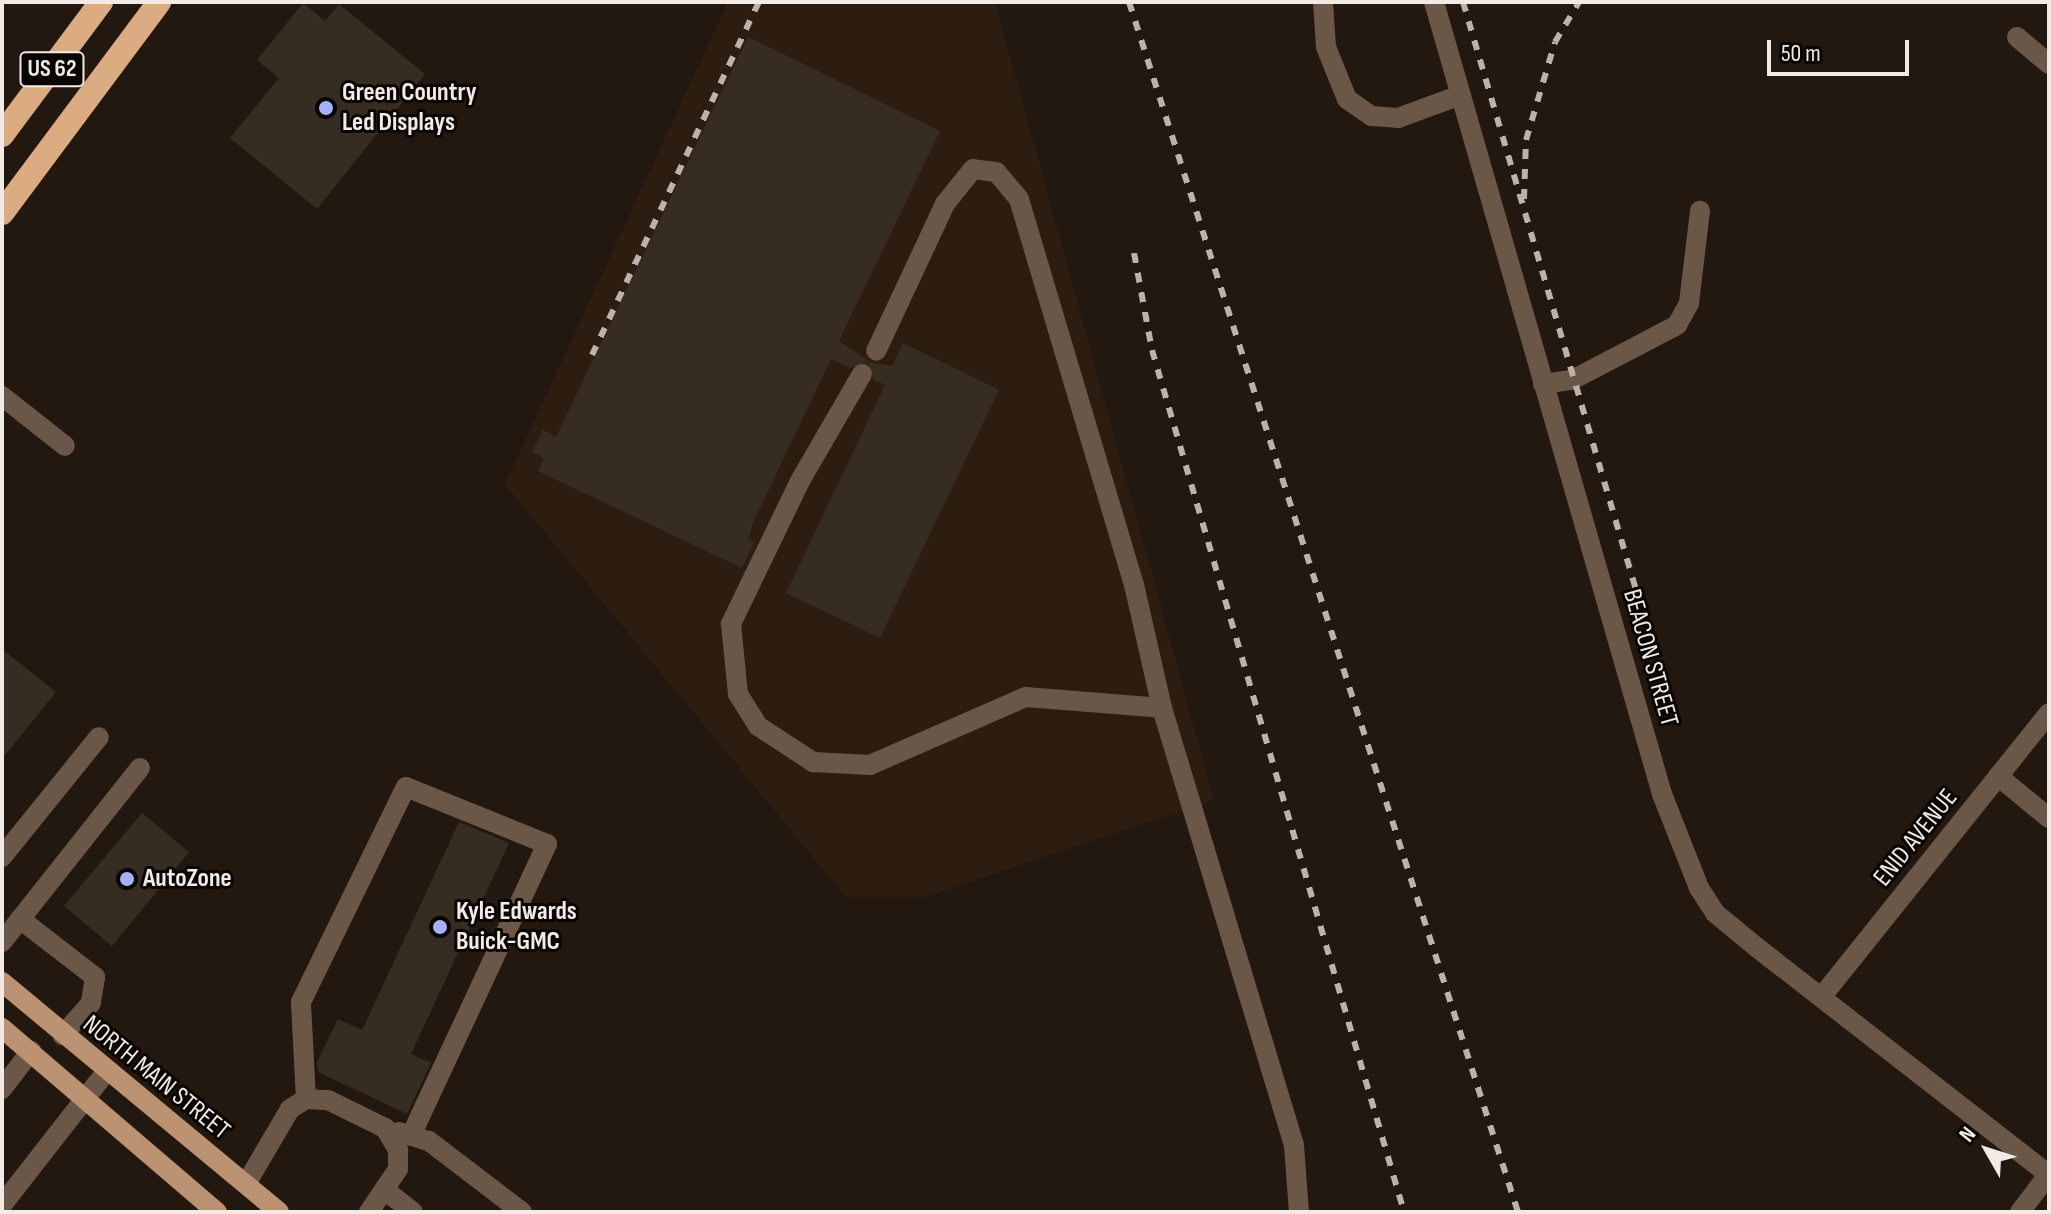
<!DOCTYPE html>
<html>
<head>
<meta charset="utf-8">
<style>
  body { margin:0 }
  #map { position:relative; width:2051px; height:1214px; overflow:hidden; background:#23180f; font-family:"Sofia Sans Condensed",sans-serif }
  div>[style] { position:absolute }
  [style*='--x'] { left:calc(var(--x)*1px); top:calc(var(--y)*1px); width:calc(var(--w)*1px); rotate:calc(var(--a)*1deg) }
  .built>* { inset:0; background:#2d1d10 }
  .building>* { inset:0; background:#372c22 }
  .minor>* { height:20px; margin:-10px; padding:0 10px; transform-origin:10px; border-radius:10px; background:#6a5747 }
  .major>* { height:20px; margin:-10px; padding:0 10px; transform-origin:10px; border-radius:10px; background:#bb9372 }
  .highway>* { height:24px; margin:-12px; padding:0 12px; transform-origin:12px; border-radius:12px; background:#dbab82 }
  .rail>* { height:6px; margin-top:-3px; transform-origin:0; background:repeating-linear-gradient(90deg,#bbb2ac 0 10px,transparent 0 20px) }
  .dots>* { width:22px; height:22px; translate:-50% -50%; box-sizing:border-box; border:4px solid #090503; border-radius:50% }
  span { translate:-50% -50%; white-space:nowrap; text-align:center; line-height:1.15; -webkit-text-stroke:6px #090503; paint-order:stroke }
  .shield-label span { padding:2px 6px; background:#090503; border:2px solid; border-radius:6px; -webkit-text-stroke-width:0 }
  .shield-label { font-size:24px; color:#f2eae4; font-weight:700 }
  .poi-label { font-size:26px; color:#f2eae4; font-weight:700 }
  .left { translate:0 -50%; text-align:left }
  .street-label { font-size:26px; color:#f2eae4 }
  .frame { position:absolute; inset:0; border:4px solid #f2eae4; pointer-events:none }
  .north { position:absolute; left:1947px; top:1110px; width:80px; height:80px; -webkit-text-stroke:6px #090503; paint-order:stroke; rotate:309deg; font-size:22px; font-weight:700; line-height:32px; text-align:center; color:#f2eae4 }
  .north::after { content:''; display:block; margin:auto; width:28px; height:36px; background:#f2eae4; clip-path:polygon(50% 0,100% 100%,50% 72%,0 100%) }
  .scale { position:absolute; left:1767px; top:40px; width:142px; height:36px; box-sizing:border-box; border:4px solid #f2eae4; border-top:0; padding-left:10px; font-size:24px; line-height:28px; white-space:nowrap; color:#f2eae4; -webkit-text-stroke:6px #090503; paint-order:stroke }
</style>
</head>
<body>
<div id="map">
  <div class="built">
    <i style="clip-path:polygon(728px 2px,995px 2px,1214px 800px,926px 897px,846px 897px,505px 484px)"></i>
  </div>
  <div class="building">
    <i style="clip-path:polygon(303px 3px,325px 21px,339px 4px,425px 74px,317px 209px,230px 138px,279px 78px,257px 60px)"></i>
    <i style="clip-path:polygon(748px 37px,940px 131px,839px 341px,870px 362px,892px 366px,903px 343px,999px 390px,880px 638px,786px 593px,885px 385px,874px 380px,868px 362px,850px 368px,831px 359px,753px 523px,748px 539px,754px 542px,742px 568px,538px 471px,544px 458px,532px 452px,543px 430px,556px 437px)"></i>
    <i style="clip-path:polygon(2px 649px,56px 692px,2px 759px)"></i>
    <i style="clip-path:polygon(142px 813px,189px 852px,112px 946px,64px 906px)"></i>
    <i style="clip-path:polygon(459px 822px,509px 843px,411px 1054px,431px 1063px,407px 1114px,318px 1072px,317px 1062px,338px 1019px,362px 1030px)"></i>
  </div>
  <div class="minor">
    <i style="--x:1323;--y:2;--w:45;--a:86.2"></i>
    <i style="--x:1326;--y:47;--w:56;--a:68"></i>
    <i style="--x:1347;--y:99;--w:29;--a:35"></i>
    <i style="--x:1371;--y:116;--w:27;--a:4"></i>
    <i style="--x:1398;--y:118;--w:67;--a:-20.1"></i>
    <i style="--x:1434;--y:2;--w:824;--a:73.94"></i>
    <i style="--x:1662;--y:794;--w:101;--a:68.5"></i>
    <i style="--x:1699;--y:888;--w:30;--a:57"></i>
    <i style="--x:1715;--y:913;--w:52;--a:39.5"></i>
    <i style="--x:1755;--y:946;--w:373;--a:37.9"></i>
    <i style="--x:2017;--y:37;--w:42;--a:40.2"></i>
    <i style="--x:862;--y:374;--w:124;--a:120.1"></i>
    <i style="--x:800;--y:481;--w:159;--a:115.8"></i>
    <i style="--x:731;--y:624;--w:70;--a:84.3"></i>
    <i style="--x:738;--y:694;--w:38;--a:58"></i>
    <i style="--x:758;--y:726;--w:66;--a:33.2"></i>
    <i style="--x:813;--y:762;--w:57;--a:3"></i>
    <i style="--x:870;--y:765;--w:170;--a:-23.6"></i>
    <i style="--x:1026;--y:697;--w:136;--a:4.6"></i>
    <i style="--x:1162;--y:708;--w:126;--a:-102.8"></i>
    <i style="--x:1134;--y:585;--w:403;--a:-106.6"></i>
    <i style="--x:1019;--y:199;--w:35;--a:-130"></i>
    <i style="--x:996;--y:172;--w:23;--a:-173"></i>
    <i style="--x:973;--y:169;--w:45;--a:128.7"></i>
    <i style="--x:945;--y:204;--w:162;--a:115.1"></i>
    <i style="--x:1543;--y:384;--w:29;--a:-8"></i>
    <i style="--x:1572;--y:380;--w:119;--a:-27.6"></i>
    <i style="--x:1677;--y:325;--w:25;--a:-61"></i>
    <i style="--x:1689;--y:303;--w:93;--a:-83.2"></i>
    <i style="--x:2;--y:396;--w:80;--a:38.4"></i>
    <i style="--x:1162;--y:708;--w:457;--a:73.2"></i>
    <i style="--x:1294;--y:1146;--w:66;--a:85.7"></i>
    <i style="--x:1998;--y:776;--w:66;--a:39.5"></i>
    <i style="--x:2;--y:857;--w:154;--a:-51.1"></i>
    <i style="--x:20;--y:919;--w:95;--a:37.7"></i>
    <i style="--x:95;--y:977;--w:26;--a:99"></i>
    <i style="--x:91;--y:1003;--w:43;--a:131.2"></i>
    <i style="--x:2;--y:942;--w:222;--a:-51.6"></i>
    <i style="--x:1823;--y:995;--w:361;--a:-51.3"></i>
    <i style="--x:2;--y:1089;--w:48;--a:-52.7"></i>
    <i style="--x:306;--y:1099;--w:97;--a:-93"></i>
    <i style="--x:301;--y:1002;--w:239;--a:-64"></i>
    <i style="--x:406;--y:787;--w:152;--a:22"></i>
    <i style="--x:547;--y:844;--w:322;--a:115"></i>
    <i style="--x:399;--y:1132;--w:31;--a:17"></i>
    <i style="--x:429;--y:1141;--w:117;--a:37.4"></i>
    <i style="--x:246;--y:1184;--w:87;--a:-59.6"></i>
    <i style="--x:290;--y:1109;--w:19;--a:-32"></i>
    <i style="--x:306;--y:1099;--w:22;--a:3"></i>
    <i style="--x:328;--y:1100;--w:64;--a:26.2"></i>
    <i style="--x:385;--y:1128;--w:26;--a:59"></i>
    <i style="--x:398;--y:1150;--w:19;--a:90"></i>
    <i style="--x:398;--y:1169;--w:52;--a:124"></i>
    <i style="--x:386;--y:1191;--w:34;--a:38"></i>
    <i style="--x:2;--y:1205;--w:169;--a:-52"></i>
    <i style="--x:2020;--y:1212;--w:46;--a:-52.9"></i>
  </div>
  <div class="major">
    <i style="--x:2;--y:982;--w:360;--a:39.7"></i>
    <i style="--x:2;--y:1028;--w:283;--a:40.6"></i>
  </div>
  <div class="highway">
    <i style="--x:2;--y:135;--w:166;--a:-53.3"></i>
    <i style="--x:2;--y:213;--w:263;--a:-53.3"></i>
  </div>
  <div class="rail">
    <i style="--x:1129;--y:2;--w:1271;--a:72.18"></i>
    <i style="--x:1463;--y:2;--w:641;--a:73.6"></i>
    <i style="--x:1524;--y:199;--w:59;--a:-88.1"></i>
    <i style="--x:1526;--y:140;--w:102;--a:-73.5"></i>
    <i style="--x:1555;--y:42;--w:47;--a:-59"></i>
    <i style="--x:1134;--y:253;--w:99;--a:79.5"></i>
    <i style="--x:1152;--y:350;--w:898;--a:73.7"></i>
    <i style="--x:592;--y:355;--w:391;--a:-64.7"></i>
  </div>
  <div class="dots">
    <i style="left:326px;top:108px;background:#a4b1fc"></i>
    <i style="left:127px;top:879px;background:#a4b1fc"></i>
    <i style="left:440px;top:927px;background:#a4b1fc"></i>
  </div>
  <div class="shield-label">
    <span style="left:52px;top:69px">US 62</span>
  </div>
  <div class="poi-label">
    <span class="left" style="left:342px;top:108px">Green Country<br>Led Displays</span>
    <span class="left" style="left:143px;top:879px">AutoZone</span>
    <span class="left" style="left:456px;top:927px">Kyle Edwards<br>Buick-GMC</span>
  </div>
  <div class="street-label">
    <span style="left:1650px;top:658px;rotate:74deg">BEACON STREET</span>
    <span style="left:1916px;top:838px;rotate:-51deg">ENID AVENUE</span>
    <span style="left:156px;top:1078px;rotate:39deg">NORTH MAIN STREET</span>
  </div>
  <div class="frame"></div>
  <div class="north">N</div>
  <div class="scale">50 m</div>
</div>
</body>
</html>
